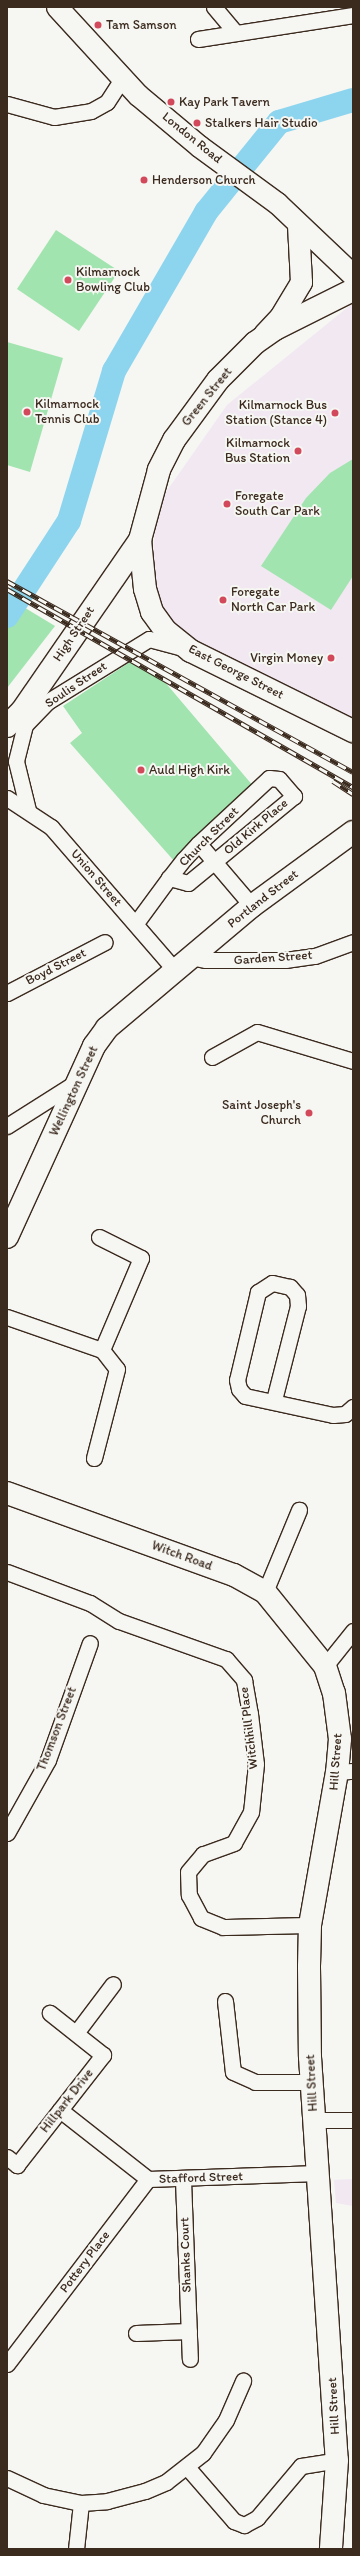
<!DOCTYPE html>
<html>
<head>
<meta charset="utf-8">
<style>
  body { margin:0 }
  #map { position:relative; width:360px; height:2556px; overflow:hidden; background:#f6f6f2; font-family:Itim,sans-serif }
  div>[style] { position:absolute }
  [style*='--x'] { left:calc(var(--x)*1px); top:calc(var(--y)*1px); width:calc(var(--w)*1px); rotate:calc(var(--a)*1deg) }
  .built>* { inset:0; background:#f1e8f2 }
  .green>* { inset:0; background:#a1e4af }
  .river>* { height:24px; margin:-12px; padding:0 12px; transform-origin:12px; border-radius:12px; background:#8dd5ee }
  .roads { filter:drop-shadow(1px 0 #3b2a1e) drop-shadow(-1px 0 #3b2a1e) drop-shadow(0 1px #3b2a1e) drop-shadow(0 -1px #3b2a1e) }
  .minor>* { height:15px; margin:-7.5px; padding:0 7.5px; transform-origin:7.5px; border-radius:7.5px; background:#f6f6f2 }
  .secondary>* { height:21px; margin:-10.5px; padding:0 10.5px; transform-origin:10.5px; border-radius:10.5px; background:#f6f6f2 }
  .primary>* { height:22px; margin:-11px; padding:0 11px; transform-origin:11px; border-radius:11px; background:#f6f6f2 }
  .rail>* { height:4.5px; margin-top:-2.25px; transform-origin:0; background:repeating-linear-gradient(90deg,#f6f6f2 0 9px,#3b2a1e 0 18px); box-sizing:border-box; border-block:1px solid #3b2a1e }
  .dots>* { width:11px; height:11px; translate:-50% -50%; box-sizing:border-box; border:2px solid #f6f6f2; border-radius:50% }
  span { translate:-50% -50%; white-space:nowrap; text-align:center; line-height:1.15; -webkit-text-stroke:4px #f6f6f2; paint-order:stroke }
  .poi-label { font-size:13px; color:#3b2a1e }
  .left { translate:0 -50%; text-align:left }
  .right { translate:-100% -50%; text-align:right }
  .street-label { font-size:13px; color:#3b2a1e }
  .frame { position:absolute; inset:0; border:8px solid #3b2a1e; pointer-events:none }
</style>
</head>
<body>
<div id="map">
  <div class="built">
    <i style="clip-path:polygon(353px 303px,353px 720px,174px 631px,150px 594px,155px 530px,164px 495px,227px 405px)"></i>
    <i style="clip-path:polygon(353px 2179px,353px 2206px,336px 2203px,334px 2180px)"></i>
  </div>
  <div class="green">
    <i style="clip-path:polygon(56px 230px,119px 271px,79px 331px,17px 289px)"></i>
    <i style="clip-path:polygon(7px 342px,63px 358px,30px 472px,7px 465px)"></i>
    <i style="clip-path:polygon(353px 459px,353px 576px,331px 610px,261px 566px,306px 498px,330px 473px)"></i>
    <i style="clip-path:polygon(7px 597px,55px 626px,7px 688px)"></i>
    <i style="clip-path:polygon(130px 662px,164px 681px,254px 787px,175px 862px,70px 743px,82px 733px,63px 706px)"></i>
  </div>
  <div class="river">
    <i style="--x:7;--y:616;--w:113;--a:-56.9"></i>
    <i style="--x:69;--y:521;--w:157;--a:-73.3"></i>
    <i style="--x:114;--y:371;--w:184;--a:-59.9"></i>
    <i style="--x:206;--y:212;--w:116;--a:-51"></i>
    <i style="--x:279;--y:122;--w:77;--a:-16.6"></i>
  </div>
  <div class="roads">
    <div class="minor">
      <i style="--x:214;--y:7;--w:34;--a:50"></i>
      <i style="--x:198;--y:39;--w:157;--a:-8.8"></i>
      <i style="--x:7;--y:104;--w:49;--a:15.5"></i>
      <i style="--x:54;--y:117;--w:37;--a:-9"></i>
      <i style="--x:91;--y:111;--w:18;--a:-29"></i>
      <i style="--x:107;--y:102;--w:27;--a:-57"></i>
      <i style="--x:7;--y:798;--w:53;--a:33.4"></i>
      <i style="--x:51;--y:827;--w:189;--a:49.1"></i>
      <i style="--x:28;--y:810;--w:50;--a:-103.8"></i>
      <i style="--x:16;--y:761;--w:37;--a:-76"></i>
      <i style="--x:25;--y:725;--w:32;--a:-46"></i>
      <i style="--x:47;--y:702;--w:120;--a:-31.7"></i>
      <i style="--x:149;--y:639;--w:34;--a:15"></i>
      <i style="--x:200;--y:845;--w:80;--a:49.6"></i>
      <i style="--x:136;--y:923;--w:56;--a:-53.7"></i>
      <i style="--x:169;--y:878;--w:24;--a:-52"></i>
      <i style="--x:184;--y:859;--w:21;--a:-47"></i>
      <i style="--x:198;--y:844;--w:97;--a:-42.9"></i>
      <i style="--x:269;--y:778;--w:10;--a:6"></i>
      <i style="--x:279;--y:779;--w:23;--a:49"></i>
      <i style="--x:294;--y:796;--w:137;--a:140.6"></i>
      <i style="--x:188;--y:883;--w:20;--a:-165"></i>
      <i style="--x:190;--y:957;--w:16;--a:11"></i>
      <i style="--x:206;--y:960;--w:79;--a:0"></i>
      <i style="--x:285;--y:960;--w:30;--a:-8"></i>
      <i style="--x:315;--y:956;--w:40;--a:-20.2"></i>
      <i style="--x:7;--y:993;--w:110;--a:-27.5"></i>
      <i style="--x:212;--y:1057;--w:51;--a:-29.1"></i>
      <i style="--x:257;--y:1032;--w:100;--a:16.8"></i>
      <i style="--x:7;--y:1126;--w:84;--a:-32.4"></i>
      <i style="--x:99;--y:1237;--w:47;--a:26.6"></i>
      <i style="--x:141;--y:1258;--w:100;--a:113"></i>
      <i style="--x:7;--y:1317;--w:101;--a:19.2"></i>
      <i style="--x:102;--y:1350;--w:24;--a:52"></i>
      <i style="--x:117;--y:1369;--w:92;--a:104.5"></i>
      <i style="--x:274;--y:1400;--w:97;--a:-75.7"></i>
      <i style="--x:298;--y:1306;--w:11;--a:-95"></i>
      <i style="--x:297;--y:1295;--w:11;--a:-131"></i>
      <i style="--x:290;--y:1287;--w:18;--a:-167"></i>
      <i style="--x:272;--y:1283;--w:17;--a:147"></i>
      <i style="--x:258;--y:1292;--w:90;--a:103.4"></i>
      <i style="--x:237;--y:1380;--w:9;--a:77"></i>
      <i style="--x:239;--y:1389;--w:9;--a:49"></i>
      <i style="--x:245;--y:1396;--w:90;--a:12.2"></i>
      <i style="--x:333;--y:1415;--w:12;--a:-5"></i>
      <i style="--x:345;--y:1414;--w:11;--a:-41"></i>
      <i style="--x:7;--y:1572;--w:89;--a:20.5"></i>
      <i style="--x:90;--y:1603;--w:34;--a:32"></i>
      <i style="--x:119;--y:1621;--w:114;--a:19.6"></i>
      <i style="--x:226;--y:1659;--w:28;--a:49"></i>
      <i style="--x:244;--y:1680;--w:35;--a:80"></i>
      <i style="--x:250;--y:1714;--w:50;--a:83.2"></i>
      <i style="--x:256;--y:1764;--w:48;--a:95.9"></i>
      <i style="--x:251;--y:1812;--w:35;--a:119"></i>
      <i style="--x:234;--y:1843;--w:33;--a:160"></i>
      <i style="--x:203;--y:1854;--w:23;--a:130"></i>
      <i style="--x:188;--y:1872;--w:23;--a:88"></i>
      <i style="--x:189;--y:1895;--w:26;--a:62"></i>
      <i style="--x:201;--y:1918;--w:24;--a:22"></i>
      <i style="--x:223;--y:1927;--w:87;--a:-1.3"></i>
      <i style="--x:265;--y:1592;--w:89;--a:-67.5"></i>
      <i style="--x:325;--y:1666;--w:45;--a:-51.3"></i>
      <i style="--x:337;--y:1772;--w:16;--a:-4"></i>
      <i style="--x:7;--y:1833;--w:84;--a:-60.7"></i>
      <i style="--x:48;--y:1760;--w:124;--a:-70.3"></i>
      <i style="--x:225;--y:2001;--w:71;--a:83.6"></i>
      <i style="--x:233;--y:2072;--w:24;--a:24"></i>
      <i style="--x:255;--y:2082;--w:56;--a:0"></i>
      <i style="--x:76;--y:2033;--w:61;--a:-52.9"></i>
      <i style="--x:60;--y:2110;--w:112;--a:38.1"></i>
      <i style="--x:148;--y:2179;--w:170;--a:-2"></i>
      <i style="--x:314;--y:2120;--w:39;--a:0"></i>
      <i style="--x:7;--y:2157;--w:13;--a:39"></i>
      <i style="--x:17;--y:2165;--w:140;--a:-52"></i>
      <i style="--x:103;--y:2055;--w:68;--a:-141.6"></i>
      <i style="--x:183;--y:2180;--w:179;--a:87.8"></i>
      <i style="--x:136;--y:2333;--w:53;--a:-2.2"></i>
      <i style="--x:7;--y:2364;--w:233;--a:-52.7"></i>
      <i style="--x:187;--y:2467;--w:72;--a:49"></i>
      <i style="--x:234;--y:2521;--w:11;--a:22"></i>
      <i style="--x:244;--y:2525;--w:15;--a:-28"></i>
      <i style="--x:257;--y:2518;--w:68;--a:-49.8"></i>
      <i style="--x:301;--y:2466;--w:36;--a:-9"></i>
      <i style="--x:7;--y:2478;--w:40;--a:25"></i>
      <i style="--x:43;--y:2495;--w:39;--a:12"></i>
      <i style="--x:81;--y:2503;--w:26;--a:-4"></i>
      <i style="--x:107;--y:2501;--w:39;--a:-15"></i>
      <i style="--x:145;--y:2491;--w:23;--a:-23"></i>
      <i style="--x:166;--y:2482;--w:47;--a:-38.1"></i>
      <i style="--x:203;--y:2453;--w:40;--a:-55.1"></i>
      <i style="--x:226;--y:2420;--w:43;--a:-66.4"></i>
      <i style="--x:76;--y:2549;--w:46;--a:-83.8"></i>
    </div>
    <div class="secondary">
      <i style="--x:57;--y:7;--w:120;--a:47.4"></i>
      <i style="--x:138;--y:95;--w:80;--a:39.9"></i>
      <i style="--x:199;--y:146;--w:97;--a:36.2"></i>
      <i style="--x:277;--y:203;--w:105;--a:43.5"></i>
      <i style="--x:264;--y:334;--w:23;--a:-47"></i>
      <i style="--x:280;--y:317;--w:41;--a:-59"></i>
      <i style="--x:301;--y:282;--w:57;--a:-93"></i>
    </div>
    <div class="primary">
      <i style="--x:353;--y:290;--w:87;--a:153.4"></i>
      <i style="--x:275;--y:329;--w:24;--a:145"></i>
      <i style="--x:255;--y:343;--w:52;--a:135"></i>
      <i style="--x:218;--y:380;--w:74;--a:126.3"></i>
      <i style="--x:174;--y:440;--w:34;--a:117"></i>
      <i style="--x:159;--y:470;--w:73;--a:105.2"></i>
      <i style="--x:140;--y:540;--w:49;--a:84.2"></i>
      <i style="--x:145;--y:589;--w:24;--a:73"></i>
      <i style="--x:152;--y:612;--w:24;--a:54"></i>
      <i style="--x:166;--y:631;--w:32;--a:39"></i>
      <i style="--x:191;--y:651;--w:181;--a:26.3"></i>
      <i style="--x:7;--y:726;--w:21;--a:-45"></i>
      <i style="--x:22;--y:711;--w:208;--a:-55.4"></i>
      <i style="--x:7;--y:1237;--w:210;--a:-65.5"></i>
      <i style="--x:94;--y:1046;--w:22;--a:-54"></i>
      <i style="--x:107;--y:1028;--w:189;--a:-40.1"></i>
      <i style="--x:252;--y:906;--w:125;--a:-36.2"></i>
      <i style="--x:7;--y:1493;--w:241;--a:19.9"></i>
      <i style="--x:234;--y:1575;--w:35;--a:29"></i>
      <i style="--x:265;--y:1592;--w:95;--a:51"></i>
      <i style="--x:325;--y:1666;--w:28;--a:72"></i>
      <i style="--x:334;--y:1693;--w:46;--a:82.6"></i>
      <i style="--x:340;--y:1739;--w:33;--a:95"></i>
      <i style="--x:337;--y:1772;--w:155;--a:100"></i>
      <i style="--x:310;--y:1925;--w:42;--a:91.4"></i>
      <i style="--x:309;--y:1967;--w:90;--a:89.4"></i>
      <i style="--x:310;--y:2057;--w:404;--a:86.2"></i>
      <i style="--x:337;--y:2460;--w:89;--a:93.9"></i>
    </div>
  </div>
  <div class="rail">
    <i style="--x:7;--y:581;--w:395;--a:28.9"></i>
    <i style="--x:7;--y:589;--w:399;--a:29.8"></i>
    <i style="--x:333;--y:781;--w:24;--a:33"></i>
  </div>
  <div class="dots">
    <i style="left:98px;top:25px;background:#d1495b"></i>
    <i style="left:171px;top:102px;background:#d1495b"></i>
    <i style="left:197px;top:123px;background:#d1495b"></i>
    <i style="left:144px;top:180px;background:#d1495b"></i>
    <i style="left:68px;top:280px;background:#d1495b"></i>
    <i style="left:27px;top:412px;background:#d1495b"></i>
    <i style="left:335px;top:413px;background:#d1495b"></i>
    <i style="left:298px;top:451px;background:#d1495b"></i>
    <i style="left:227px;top:504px;background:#d1495b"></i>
    <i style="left:223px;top:600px;background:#d1495b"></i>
    <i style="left:331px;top:658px;background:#d1495b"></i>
    <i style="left:141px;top:770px;background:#d1495b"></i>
    <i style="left:309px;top:1113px;background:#d1495b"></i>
  </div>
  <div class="poi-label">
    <span class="left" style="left:106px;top:25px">Tam Samson</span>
    <span class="left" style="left:179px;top:102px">Kay Park Tavern</span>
    <span class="left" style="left:205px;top:123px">Stalkers Hair Studio</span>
    <span class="left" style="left:152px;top:180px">Henderson Church</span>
    <span class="left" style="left:76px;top:280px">Kilmarnock<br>Bowling Club</span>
    <span class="left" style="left:35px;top:412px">Kilmarnock<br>Tennis Club</span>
    <span class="right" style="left:327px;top:413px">Kilmarnock Bus<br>Station (Stance 4)</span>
    <span class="right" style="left:290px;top:451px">Kilmarnock<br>Bus Station</span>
    <span class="left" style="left:235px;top:504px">Foregate<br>South Car Park</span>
    <span class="left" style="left:231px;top:600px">Foregate<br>North Car Park</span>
    <span class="right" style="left:323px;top:658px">Virgin Money</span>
    <span class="left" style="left:149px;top:770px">Auld High Kirk</span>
    <span class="right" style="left:301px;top:1113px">Saint Joseph's<br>Church</span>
  </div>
  <div class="street-label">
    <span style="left:192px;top:138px;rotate:39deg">London Road</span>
    <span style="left:207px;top:397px;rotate:-51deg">Green Street</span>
    <span style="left:74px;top:634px;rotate:-56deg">High Street</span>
    <span style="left:236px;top:672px;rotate:27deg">East George Street</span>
    <span style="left:76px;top:685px;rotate:-34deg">Soulis Street</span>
    <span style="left:256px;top:827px;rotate:-40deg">Old Kirk Place</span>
    <span style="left:209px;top:837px;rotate:-45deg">Church Street</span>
    <span style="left:96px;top:878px;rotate:49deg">Union Street</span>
    <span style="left:263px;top:899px;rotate:-38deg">Portland Street</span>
    <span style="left:273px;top:958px;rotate:-4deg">Garden Street</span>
    <span style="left:56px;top:967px;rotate:-27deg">Boyd Street</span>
    <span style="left:74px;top:1091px;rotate:-65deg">Wellington Street</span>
    <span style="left:182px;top:1556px;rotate:20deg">Witch Road</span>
    <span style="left:249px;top:1728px;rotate:-97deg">Witchhill Place</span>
    <span style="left:57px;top:1729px;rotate:-69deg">Thomson Street</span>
    <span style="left:336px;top:1762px;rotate:-86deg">Hill Street</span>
    <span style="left:312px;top:2083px;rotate:-93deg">Hill Street</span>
    <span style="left:67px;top:2101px;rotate:-52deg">Hillpark Drive</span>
    <span style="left:201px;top:2178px;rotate:-2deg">Stafford Street</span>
    <span style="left:186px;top:2255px;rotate:-92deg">Shanks Court</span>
    <span style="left:85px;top:2262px;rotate:-53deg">Pottery Place</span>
    <span style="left:334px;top:2406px;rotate:-93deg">Hill Street</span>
  </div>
  <div class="frame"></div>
</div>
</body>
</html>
